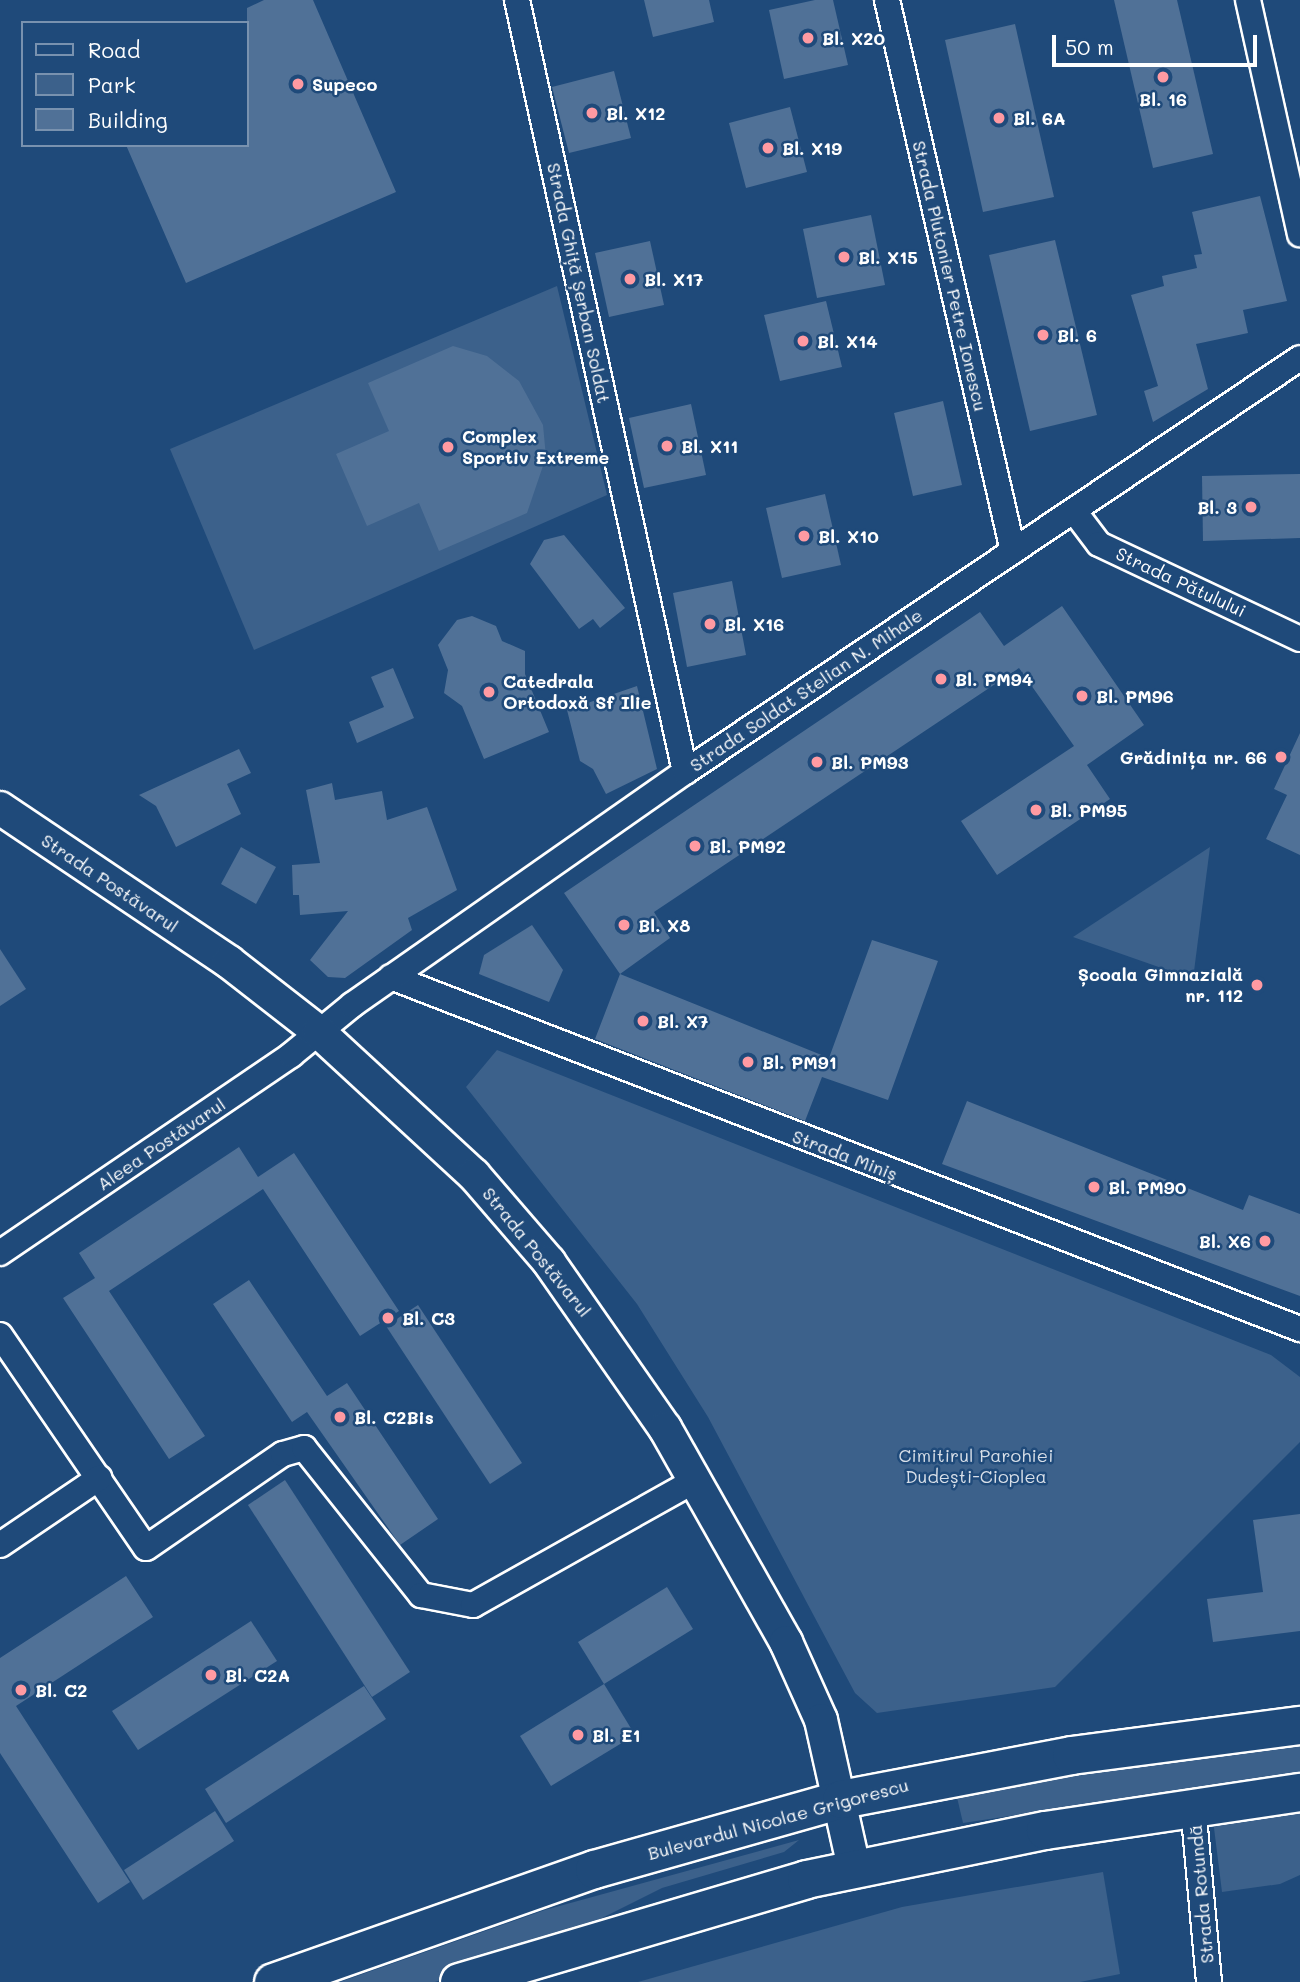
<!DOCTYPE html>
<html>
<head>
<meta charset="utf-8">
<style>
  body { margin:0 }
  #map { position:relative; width:1300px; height:1982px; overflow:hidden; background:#1f4a7a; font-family:Mali,sans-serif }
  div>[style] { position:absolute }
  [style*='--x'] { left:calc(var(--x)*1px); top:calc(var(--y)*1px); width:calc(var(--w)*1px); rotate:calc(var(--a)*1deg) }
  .green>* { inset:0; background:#3c618b }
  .building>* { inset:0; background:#507197 }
  .roads { filter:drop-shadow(2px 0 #fff) drop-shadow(-2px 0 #fff) drop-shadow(0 2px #fff) drop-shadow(0 -2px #fff) }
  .minor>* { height:24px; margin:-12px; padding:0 12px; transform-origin:12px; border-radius:12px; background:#1f4a7a }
  .tertiary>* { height:32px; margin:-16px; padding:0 16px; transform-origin:16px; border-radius:16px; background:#1f4a7a }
  .secondary>* { height:37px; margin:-18.5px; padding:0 18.5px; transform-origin:18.5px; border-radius:18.5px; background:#1f4a7a }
  .dots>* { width:19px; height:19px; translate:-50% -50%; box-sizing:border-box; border:4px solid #1f4a7a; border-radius:50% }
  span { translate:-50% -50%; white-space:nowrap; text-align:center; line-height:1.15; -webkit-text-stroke:5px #1f4a7a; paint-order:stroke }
  .poi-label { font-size:18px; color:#fff; font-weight:700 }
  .left { translate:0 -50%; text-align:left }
  .right { translate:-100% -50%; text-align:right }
  .street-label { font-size:18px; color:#fff }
  .park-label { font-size:18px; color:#d8dfe8 }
  .legend { position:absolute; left:21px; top:21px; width:228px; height:126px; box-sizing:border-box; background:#1f4a7a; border:2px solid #7992af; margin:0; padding:9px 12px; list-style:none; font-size:21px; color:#fff }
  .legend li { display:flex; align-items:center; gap:14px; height:35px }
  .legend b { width:35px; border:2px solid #7992af }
  .scale { position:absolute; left:1052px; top:35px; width:205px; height:32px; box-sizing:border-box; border:4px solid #fff; border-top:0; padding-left:9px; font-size:21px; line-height:24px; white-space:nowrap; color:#fff; -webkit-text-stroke:5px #1f4a7a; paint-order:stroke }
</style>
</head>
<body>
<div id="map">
  <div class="green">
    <i style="clip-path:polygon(557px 286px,607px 495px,254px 650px,170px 449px)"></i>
    <i style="clip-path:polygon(1210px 847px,1193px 979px,1073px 937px)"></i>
    <i style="clip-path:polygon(497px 1050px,1271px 1355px,1300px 1377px,1300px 1442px,1055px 1687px,877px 1713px,855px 1693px,708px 1417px,637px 1304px,466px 1087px)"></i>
    <i style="clip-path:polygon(1300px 1737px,1300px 1773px,963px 1823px,956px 1793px)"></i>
    <i style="clip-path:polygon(1300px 1812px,1300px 1875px,1280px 1884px,1222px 1892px,1213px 1820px)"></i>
    <i style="clip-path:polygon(799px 1840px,784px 1852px,662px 1888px,556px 1941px,435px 1982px,340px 1982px,545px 1910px)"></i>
    <i style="clip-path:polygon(1103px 1872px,1120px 1974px,1080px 1982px,638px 1982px,902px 1907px)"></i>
  </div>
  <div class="building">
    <i style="clip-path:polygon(264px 0,313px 0,396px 192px,186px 283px,126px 145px,247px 145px,247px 8px)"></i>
    <i style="clip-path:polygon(644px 0,709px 0,714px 22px,653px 37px)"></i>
    <i style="clip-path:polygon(815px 0,833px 0,848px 65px,784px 79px,769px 10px)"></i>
    <i style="clip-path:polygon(1114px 0,1177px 0,1213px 154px,1153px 168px)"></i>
    <i style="clip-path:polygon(1015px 24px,1054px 197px,983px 212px,945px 40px)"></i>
    <i style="clip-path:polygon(614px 71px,631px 138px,569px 153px,552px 87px)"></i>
    <i style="clip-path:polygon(790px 107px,807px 172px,746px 188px,729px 123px)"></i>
    <i style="clip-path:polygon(1260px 196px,1287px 301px,1243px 310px,1248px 333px,1196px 344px,1208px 389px,1153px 422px,1144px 391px,1158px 386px,1131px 295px,1164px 286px,1162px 276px,1197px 268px,1194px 255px,1202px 254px,1192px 212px)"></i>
    <i style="clip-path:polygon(871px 215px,885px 285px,817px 298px,803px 229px)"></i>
    <i style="clip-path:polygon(1055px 240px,1097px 415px,1030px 431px,989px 255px)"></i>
    <i style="clip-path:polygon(650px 241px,664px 305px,609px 317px,595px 253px)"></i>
    <i style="clip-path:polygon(826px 301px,842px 367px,780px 381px,764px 315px)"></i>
    <i style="clip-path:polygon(453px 346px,487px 356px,519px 381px,543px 425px,546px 457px,527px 513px,439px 551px,419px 503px,367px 526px,336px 454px,389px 431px,368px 383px)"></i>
    <i style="clip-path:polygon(943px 401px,962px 485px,913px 496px,894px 413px)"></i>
    <i style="clip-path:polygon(691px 404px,706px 475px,644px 488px,629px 418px)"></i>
    <i style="clip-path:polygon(1300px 474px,1300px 538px,1203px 541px,1202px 476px)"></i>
    <i style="clip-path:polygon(825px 494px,841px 565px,782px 578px,766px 508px)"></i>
    <i style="clip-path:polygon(564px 535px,625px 608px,600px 628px,593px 619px,579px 629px,530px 564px,544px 540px)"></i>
    <i style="clip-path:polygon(732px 581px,746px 655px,687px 667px,673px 593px)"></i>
    <i style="clip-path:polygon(1062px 606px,1144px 725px,1087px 765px,1110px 799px,997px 875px,961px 821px,1074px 746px,1019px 668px,654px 912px,670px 938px,620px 974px,564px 893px,980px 612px,1004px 646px)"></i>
    <i style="clip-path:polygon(472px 616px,496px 626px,502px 641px,525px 651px,525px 674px,549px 732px,484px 759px,462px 706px,444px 693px,448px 670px,438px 645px,457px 620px)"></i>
    <i style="clip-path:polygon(393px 668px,414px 718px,357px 743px,349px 722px,384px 707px,371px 677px)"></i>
    <i style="clip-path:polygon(637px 686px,657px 769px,606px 794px,593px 769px,580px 761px,567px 710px)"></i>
    <i style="clip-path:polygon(1300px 733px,1300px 855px,1266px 839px,1287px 795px,1274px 789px)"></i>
    <i style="clip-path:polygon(239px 749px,251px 773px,227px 784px,241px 814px,176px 847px,156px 806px,139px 795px)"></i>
    <i style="clip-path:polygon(332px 783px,335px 800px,382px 791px,387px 820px,427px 807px,457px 890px,408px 918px,412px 930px,345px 978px,328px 977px,310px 960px,348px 911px,300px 915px,299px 895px,293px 895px,292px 865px,320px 863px,306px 790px)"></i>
    <i style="clip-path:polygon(241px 847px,276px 867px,256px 904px,221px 884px)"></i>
    <i style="clip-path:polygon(532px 925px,563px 970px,549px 1002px,479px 974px,484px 955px)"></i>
    <i style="clip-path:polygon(872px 940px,938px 961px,888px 1100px,822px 1077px,805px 1121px,595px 1039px,620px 974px,829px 1058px)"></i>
    <i style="clip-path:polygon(0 949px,26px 989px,0 1006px)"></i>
    <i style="clip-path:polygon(967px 1101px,1243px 1210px,1249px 1195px,1300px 1214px,1300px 1296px,942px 1164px)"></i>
    <i style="clip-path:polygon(239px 1147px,258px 1177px,294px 1153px,399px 1311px,360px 1336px,263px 1189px,109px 1291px,205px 1436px,169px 1459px,63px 1298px,95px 1278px,79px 1253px)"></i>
    <i style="clip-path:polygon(249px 1280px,327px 1396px,347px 1383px,438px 1519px,400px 1545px,307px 1412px,292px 1422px,213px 1304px)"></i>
    <i style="clip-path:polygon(418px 1305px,522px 1463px,490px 1484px,386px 1326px)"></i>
    <i style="clip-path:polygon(285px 1480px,410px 1672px,372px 1697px,248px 1505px)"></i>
    <i style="clip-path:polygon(1300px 1514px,1300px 1631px,1213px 1642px,1207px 1599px,1263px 1592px,1253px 1520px)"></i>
    <i style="clip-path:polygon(126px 1576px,153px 1617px,16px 1706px,130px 1882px,98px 1903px,0 1753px,0 1658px)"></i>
    <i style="clip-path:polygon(667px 1587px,693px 1629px,604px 1684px,578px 1642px)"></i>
    <i style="clip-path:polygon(251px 1621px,277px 1661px,138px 1750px,112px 1711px)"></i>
    <i style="clip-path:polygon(604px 1684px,635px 1735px,551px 1786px,520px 1736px)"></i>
    <i style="clip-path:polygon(364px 1686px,386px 1719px,226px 1823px,205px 1789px)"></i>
    <i style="clip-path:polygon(215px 1811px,234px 1841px,143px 1900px,124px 1870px)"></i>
  </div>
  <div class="roads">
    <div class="minor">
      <i style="--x:517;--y:0;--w:790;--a:77.72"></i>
      <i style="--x:887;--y:0;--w:565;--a:77.12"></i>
      <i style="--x:1248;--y:0;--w:240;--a:77.5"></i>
      <i style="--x:1074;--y:511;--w:41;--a:52.9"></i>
      <i style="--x:1099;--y:544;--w:222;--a:25.3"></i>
      <i style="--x:391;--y:977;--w:975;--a:21.17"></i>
      <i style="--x:0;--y:1253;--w:352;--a:-34.2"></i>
      <i style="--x:291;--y:1055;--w:79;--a:-39.3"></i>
      <i style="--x:352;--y:1005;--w:406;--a:-35"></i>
      <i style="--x:685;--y:772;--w:741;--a:-33.95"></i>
      <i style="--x:0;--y:1335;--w:258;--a:55.6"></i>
      <i style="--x:146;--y:1548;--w:166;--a:-34.5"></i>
      <i style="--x:283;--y:1454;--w:22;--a:-16"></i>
      <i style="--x:304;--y:1448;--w:188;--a:51.5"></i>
      <i style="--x:421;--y:1595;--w:53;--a:10.9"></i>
      <i style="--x:473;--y:1605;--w:256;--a:-29.3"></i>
      <i style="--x:0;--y:1545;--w:120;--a:-34.1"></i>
      <i style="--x:1193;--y:1806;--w:177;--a:84.8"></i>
    </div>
    <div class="tertiary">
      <i style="--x:0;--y:808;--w:276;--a:33.9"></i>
      <i style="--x:229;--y:962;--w:114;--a:37.9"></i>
      <i style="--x:319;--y:1032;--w:211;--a:42.7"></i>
      <i style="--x:474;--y:1175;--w:115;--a:49.2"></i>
      <i style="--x:549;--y:1262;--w:203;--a:55.1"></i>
      <i style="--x:665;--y:1428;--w:246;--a:60.5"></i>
      <i style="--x:786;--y:1642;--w:85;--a:65.8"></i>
      <i style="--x:821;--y:1720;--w:152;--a:77.4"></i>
    </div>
    <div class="secondary">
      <i style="--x:273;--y:1982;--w:340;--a:-19.4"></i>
      <i style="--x:594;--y:1869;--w:257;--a:-15.8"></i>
      <i style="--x:841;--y:1799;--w:234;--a:-10.8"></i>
      <i style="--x:1071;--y:1755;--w:231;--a:-7.5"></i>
      <i style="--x:459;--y:1982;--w:362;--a:-16.5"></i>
      <i style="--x:806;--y:1879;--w:244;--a:-11.6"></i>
      <i style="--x:1045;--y:1830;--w:258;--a:-8.5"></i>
    </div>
  </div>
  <div class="dots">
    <i style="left:808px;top:38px;background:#ff9aa2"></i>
    <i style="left:1163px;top:77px;background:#ff9aa2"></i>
    <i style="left:298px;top:84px;background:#ff9aa2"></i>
    <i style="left:592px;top:113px;background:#ff9aa2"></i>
    <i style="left:999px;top:118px;background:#ff9aa2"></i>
    <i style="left:768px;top:148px;background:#ff9aa2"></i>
    <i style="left:844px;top:257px;background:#ff9aa2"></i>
    <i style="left:630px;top:279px;background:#ff9aa2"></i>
    <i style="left:1043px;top:335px;background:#ff9aa2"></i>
    <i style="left:803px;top:341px;background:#ff9aa2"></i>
    <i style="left:667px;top:446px;background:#ff9aa2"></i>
    <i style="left:448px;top:447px;background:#ff9aa2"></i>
    <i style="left:1251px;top:507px;background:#ff9aa2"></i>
    <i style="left:804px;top:536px;background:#ff9aa2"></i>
    <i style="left:710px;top:624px;background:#ff9aa2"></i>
    <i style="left:941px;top:679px;background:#ff9aa2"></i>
    <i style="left:489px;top:692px;background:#ff9aa2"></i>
    <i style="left:1082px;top:696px;background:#ff9aa2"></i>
    <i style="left:1281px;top:757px;background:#ff9aa2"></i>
    <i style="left:817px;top:762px;background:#ff9aa2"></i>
    <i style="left:1036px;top:810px;background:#ff9aa2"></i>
    <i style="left:695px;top:846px;background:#ff9aa2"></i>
    <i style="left:624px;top:925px;background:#ff9aa2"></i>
    <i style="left:1257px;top:985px;background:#ff9aa2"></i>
    <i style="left:643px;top:1021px;background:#ff9aa2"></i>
    <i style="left:748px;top:1062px;background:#ff9aa2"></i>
    <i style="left:1094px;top:1187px;background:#ff9aa2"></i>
    <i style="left:1265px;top:1241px;background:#ff9aa2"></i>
    <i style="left:388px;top:1318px;background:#ff9aa2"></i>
    <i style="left:340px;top:1417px;background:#ff9aa2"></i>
    <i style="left:211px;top:1675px;background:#ff9aa2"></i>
    <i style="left:21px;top:1690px;background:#ff9aa2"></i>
    <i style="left:578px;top:1735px;background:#ff9aa2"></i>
  </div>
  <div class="poi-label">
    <span class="left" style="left:822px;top:38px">Bl. X20</span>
    <span class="left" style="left:312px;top:84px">Supeco</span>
    <span style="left:1163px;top:99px">Bl. 16</span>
    <span class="left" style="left:606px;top:113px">Bl. X12</span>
    <span class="left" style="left:1013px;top:118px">Bl. 6A</span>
    <span class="left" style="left:782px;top:148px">Bl. X19</span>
    <span class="left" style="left:858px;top:257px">Bl. X15</span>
    <span class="left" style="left:644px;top:279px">Bl. X17</span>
    <span class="left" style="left:1057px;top:335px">Bl. 6</span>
    <span class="left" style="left:817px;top:341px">Bl. X14</span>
    <span class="left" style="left:462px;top:447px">Complex<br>Sportiv Extreme</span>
    <span class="left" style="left:681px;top:446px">Bl. X11</span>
    <span class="right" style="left:1237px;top:507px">Bl. 3</span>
    <span class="left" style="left:818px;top:536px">Bl. X10</span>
    <span class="left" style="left:724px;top:624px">Bl. X16</span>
    <span class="left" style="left:955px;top:679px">Bl. PM94</span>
    <span class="left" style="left:503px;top:692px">Catedrala<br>Ortodoxă Sf Ilie</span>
    <span class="left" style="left:1096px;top:696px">Bl. PM96</span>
    <span class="right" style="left:1267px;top:757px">Grădinița nr. 66</span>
    <span class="left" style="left:831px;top:762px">Bl. PM93</span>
    <span class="left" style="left:1050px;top:810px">Bl. PM95</span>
    <span class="left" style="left:709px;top:846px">Bl. PM92</span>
    <span class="left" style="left:638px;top:925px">Bl. X8</span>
    <span class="right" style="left:1243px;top:985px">Școala Gimnazială<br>nr. 112</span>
    <span class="left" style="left:657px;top:1021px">Bl. X7</span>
    <span class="left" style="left:762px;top:1062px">Bl. PM91</span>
    <span class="left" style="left:1108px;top:1187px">Bl. PM90</span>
    <span class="right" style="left:1251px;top:1241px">Bl. X6</span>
    <span class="left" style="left:402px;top:1318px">Bl. C3</span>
    <span class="left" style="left:354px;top:1417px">Bl. C2Bis</span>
    <span class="left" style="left:225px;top:1675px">Bl. C2A</span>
    <span class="left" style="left:35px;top:1690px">Bl. C2</span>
    <span class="left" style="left:592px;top:1735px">Bl. E1</span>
  </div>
  <div class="street-label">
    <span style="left:950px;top:276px;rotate:77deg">Strada Plutonier Petre Ionescu</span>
    <span style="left:579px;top:283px;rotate:78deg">Strada Ghiță Șerban Soldat</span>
    <span style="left:1181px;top:582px;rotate:25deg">Strada Pătulului</span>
    <span style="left:806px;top:690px;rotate:-34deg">Strada Soldat Stelian N. Mihale</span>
    <span style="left:110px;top:883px;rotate:34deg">Strada Postăvarul</span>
    <span style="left:161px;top:1144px;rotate:-34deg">Aleea Postăvarul</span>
    <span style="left:845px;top:1155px;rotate:21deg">Strada Miniș</span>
    <span style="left:537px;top:1252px;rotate:51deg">Strada Postăvarul</span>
    <span style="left:778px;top:1819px;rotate:-15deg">Bulevardul Nicolae Grigorescu</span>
    <span style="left:1201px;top:1894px;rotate:-95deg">Strada Rotundă</span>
  </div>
  <div class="park-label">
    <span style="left:976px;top:1466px">Cimitirul Parohiei<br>Dudești-Cioplea</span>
  </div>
  <ul class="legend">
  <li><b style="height:9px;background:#1f4a7a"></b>Road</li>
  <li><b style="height:19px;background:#3c618b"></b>Park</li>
  <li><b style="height:19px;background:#507197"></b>Building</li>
  </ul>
  <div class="scale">50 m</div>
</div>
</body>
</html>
